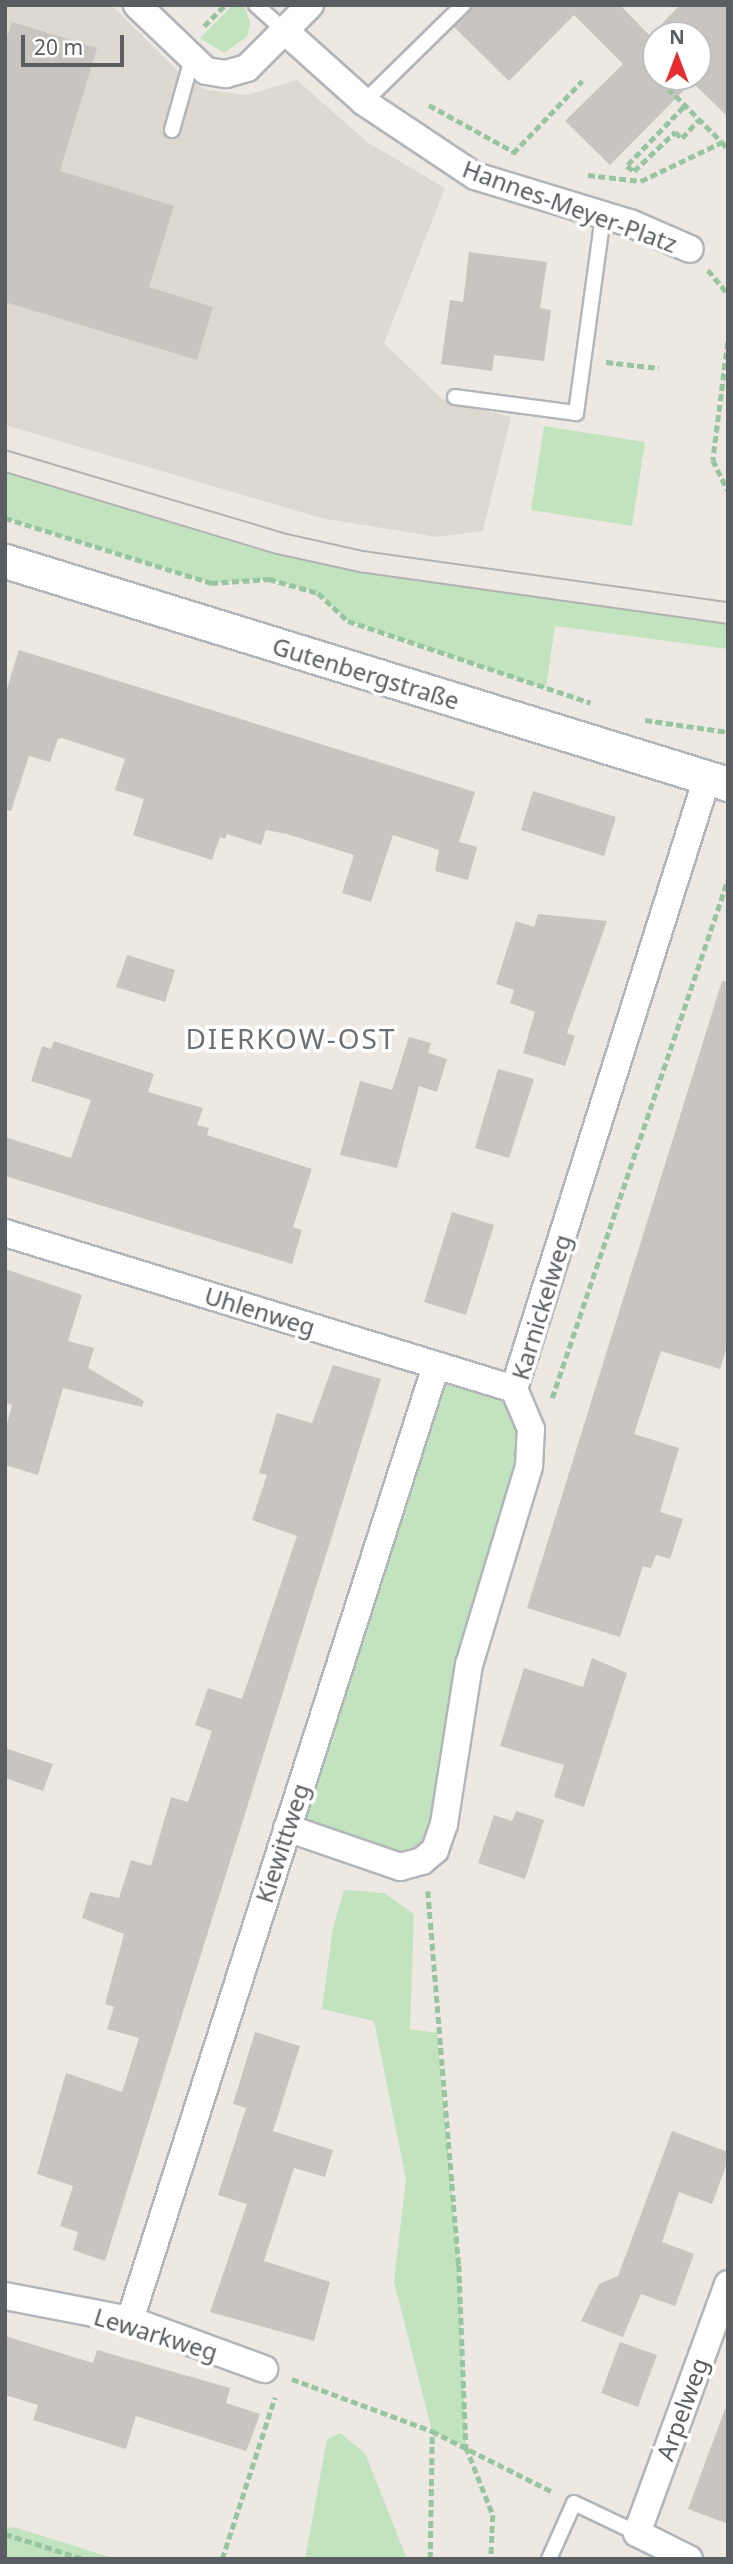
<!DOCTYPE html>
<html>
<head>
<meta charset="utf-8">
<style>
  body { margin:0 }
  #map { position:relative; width:733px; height:2564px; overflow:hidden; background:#ede9e2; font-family:"Noto Sans",sans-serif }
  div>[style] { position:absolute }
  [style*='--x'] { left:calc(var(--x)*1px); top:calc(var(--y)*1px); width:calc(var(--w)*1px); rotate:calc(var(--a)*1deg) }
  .education>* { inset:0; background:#ddd8d0 }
  .green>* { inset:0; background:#c1e4be }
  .building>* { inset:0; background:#c8c4bf }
  .path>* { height:4.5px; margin-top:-2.25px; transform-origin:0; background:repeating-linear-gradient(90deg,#97c5a0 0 7px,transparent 0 10.5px) }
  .roads { filter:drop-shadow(2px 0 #b2b5b9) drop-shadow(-2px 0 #b2b5b9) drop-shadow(0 2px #b2b5b9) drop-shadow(0 -2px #b2b5b9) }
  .service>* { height:14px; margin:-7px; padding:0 7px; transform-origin:7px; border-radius:7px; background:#fff }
  .minor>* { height:26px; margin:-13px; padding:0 13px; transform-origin:13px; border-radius:13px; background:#fff }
  .tertiary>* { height:33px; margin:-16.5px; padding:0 16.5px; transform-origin:16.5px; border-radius:16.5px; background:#fff }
  .tram>* { height:2px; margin:-1px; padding:0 1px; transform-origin:1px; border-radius:1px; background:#b1b2b2 }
  span { translate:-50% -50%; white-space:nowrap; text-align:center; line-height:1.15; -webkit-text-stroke:7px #fff; paint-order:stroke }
  .street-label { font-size:24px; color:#5a5e62 }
  .quarter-label { font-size:28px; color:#6b7074; letter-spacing:2px }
  .frame { position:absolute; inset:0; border:7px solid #5a5e62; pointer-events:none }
  .north { position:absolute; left:642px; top:21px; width:70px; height:70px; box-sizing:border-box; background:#fff; border:2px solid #bdbfc0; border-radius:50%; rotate:0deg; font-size:19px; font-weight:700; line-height:28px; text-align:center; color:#5a5e62 }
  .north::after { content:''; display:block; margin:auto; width:24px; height:32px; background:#e62e30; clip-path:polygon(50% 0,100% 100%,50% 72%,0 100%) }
  .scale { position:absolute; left:21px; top:35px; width:103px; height:32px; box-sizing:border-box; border:4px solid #5a5e62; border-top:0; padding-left:9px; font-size:21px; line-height:24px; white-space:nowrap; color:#5a5e62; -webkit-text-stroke:5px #fff; paint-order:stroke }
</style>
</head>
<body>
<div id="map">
  <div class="education">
    <i style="clip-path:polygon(5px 5px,111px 5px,186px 79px,207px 90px,247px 95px,297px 80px,367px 142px,445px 188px,384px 343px,442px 399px,511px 417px,483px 531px,437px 537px,321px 518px,5px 425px)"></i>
  </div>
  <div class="green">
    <i style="clip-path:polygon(233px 5px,244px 5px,250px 22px,247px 37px,224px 53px,200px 38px)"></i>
    <i style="clip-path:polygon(544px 426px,645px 442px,632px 526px,531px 510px)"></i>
    <i style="clip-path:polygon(5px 472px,277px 554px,359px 572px,728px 624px,728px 649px,555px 626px,546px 688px,348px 621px,318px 593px,269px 579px,211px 583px,5px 518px)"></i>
    <i style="clip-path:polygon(436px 1366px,514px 1389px,531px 1429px,422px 1861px,287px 1829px)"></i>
    <i style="clip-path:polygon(344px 1890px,384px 1893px,414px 1914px,410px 2029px,437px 2033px,459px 2265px,466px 2447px,432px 2431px,394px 2282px,406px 2179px,374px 2021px,322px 2009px,333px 1928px)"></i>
    <i style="clip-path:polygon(340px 2433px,365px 2453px,407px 2559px,305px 2559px,327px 2439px)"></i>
    <i style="clip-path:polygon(5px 2527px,17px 2528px,116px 2559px,5px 2559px)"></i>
  </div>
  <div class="building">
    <i style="clip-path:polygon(evenodd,472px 5px,620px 5px,650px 36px,680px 5px,728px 5px,728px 117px,692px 82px,610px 165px,565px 121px,623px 64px,574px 15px,509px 81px,454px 27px,472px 5px,656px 35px,698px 35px,698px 77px,656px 77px,656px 35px)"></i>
    <i style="clip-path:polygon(12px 22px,97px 48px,60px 171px,174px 206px,149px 287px,213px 307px,197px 360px,5px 302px,5px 44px)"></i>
    <i style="clip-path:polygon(469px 252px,547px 262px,540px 308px,551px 310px,544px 361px,494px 355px,492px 371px,441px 364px,450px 300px,463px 302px)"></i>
    <i style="clip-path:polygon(19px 650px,475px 792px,459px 842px,477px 847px,468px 880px,435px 871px,439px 850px,393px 835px,371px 902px,342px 893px,354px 855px,287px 834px,266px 830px,261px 845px,227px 834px,225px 839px,220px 837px,212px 860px,133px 835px,144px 799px,115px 790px,125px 759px,62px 738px,58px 739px,50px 762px,29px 756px,11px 811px,5px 810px,5px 695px)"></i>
    <i style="clip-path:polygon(533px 791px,616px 817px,604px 856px,521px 830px)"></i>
    <i style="clip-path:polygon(538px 914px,607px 921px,567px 1033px,575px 1036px,565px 1066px,523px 1053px,535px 1012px,510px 1003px,514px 990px,496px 984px,516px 921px,534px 927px)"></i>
    <i style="clip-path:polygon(127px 955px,175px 970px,165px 1002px,116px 987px)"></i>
    <i style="clip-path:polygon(722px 981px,728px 982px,728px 1344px,720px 1369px,661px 1351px,634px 1434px,679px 1448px,660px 1512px,683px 1519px,670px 1559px,656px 1555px,651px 1568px,643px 1566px,620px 1637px,527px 1608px)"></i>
    <i style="clip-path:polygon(409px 1037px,431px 1043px,428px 1053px,447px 1059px,437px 1092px,419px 1086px,397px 1168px,340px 1155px,360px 1081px,392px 1090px)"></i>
    <i style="clip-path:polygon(54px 1041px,154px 1074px,148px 1092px,203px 1108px,197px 1125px,209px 1128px,207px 1135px,312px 1169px,293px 1227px,302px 1230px,292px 1264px,5px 1176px,5px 1137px,71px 1158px,91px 1100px,31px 1081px,42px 1046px,51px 1049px)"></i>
    <i style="clip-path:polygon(498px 1069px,534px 1079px,509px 1158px,475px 1148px)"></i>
    <i style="clip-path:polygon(452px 1212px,494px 1225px,466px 1315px,424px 1302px)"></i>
    <i style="clip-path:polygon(5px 1269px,82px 1295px,68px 1341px,94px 1348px,88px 1368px,144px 1401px,142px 1407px,63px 1388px,38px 1475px,5px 1465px,5px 1431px,12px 1405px,5px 1403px)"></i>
    <i style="clip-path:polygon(333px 1365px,381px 1379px,105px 2261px,73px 2250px,78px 2232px,60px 2226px,73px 2186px,37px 2174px,66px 2073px,122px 2092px,139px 2038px,107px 2029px,114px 2007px,105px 2004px,124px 1934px,82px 1918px,90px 1892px,119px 1898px,131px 1860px,151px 1866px,171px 1797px,188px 1802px,212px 1731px,195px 1725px,208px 1688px,242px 1699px,297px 1536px,252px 1520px,267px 1475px,259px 1473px,277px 1413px,312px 1423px)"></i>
    <i style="clip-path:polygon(592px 1658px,627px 1673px,584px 1807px,554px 1797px,564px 1765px,500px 1746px,524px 1668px,583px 1687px)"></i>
    <i style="clip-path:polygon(5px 1748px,53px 1764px,43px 1791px,5px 1778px)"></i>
    <i style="clip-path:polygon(516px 1811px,544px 1820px,525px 1879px,478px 1863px,494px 1815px,512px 1821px)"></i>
    <i style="clip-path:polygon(255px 2032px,300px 2046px,273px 2131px,333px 2150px,325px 2177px,294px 2168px,264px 2261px,330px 2282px,314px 2341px,210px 2312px,247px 2204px,218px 2195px,246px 2108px,233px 2104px)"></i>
    <i style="clip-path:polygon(672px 2131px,728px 2152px,728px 2160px,712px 2204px,679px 2192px,662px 2242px,694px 2254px,675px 2306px,641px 2294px,623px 2337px,581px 2321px,599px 2284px,618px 2276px)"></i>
    <i style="clip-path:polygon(5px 2336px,93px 2363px,97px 2350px,230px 2388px,226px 2403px,260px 2414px,249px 2444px,246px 2451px,136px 2416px,126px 2449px,33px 2420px,38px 2405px,5px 2395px)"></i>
    <i style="clip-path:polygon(620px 2342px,657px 2355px,638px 2407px,601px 2393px)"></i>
    <i style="clip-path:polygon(725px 2409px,728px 2410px,728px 2524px,688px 2509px)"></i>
  </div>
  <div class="path">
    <i style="--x:204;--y:26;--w:30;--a:-45"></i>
    <i style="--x:661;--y:81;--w:86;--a:45"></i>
    <i style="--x:429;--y:105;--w:99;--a:28.9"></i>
    <i style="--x:684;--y:107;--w:82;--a:134"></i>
    <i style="--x:627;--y:166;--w:9;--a:36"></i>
    <i style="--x:634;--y:171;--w:57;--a:-43.6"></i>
    <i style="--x:675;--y:132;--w:9;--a:41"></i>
    <i style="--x:682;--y:138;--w:24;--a:-48"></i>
    <i style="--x:513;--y:153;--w:100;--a:-46.2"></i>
    <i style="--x:588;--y:175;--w:53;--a:6.5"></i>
    <i style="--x:641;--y:181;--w:90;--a:-25.7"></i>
    <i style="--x:722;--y:142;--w:9;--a:49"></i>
    <i style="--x:708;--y:270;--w:31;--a:50"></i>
    <i style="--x:728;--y:342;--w:119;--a:97.2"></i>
    <i style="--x:713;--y:460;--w:34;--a:64"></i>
    <i style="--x:606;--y:362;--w:53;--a:6.5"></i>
    <i style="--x:5;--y:518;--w:216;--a:17.5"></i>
    <i style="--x:211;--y:583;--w:58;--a:-3.9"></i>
    <i style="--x:269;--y:579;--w:51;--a:15.9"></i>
    <i style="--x:318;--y:593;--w:41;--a:43"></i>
    <i style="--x:348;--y:621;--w:256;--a:18.6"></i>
    <i style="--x:645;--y:720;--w:84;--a:8.2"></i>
    <i style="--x:552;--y:1398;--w:548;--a:-71.27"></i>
    <i style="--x:428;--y:1891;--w:375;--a:85.3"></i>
    <i style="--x:459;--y:2265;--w:182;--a:87.8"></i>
    <i style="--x:466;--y:2447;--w:73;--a:68.3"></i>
    <i style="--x:493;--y:2515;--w:44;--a:92.6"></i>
    <i style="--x:292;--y:2379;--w:149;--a:20.4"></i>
    <i style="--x:432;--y:2431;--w:136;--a:26.8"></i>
    <i style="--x:5;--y:2534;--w:83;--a:17.6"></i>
    <i style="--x:222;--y:2559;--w:170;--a:-71.9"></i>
    <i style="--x:430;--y:2559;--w:128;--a:-89.1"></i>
  </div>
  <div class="roads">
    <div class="service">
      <i style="--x:256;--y:5;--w:39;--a:42"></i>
      <i style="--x:364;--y:102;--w:139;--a:-44.4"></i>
      <i style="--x:172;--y:130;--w:74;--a:-74.3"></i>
      <i style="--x:455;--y:397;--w:122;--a:7.5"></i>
      <i style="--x:576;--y:413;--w:199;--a:-82.2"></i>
      <i style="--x:549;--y:2559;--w:61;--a:-65.9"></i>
      <i style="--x:574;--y:2503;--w:70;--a:25.5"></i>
    </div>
    <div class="minor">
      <i style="--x:137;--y:5;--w:95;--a:43.7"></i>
      <i style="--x:206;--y:71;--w:20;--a:9"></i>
      <i style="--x:226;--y:74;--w:22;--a:-16"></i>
      <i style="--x:247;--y:68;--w:89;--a:-45"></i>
      <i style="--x:285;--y:31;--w:106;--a:41.9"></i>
      <i style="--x:364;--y:102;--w:133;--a:33.7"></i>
      <i style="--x:475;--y:176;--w:162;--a:16.9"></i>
      <i style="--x:630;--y:223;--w:65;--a:23.4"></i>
      <i style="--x:5;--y:1233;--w:532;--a:17.04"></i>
      <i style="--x:287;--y:1828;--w:120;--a:19"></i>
      <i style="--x:400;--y:1867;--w:23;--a:-15"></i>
      <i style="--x:422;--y:1861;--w:17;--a:-40"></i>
      <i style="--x:435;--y:1850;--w:28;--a:-71"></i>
      <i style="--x:444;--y:1824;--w:161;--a:-81.1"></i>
      <i style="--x:469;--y:1665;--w:208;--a:-73.2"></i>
      <i style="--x:529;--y:1466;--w:37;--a:-87"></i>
      <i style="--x:531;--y:1429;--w:43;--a:-113"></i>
      <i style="--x:514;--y:1389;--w:641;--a:-72.47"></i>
      <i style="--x:5;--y:2296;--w:127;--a:10.9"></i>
      <i style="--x:130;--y:2320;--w:143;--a:20.1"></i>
      <i style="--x:130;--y:2320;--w:1002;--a:-72.22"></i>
      <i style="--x:689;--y:2559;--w:58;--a:-153.4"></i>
      <i style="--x:637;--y:2533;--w:265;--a:-69.9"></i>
    </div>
    <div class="tertiary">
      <i style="--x:5;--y:561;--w:757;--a:17.14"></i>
    </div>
  </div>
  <div class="tram">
    <i style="--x:5;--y:450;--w:294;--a:16.6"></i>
    <i style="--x:287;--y:534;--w:78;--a:12.6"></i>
    <i style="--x:363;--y:551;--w:369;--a:8"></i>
    <i style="--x:5;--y:472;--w:284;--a:16.8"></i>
    <i style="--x:277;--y:554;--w:84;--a:12.4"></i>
    <i style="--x:359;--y:572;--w:373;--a:8"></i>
  </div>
  <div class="street-label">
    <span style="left:570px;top:206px;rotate:20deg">Hannes-Meyer-Platz</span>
    <span style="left:366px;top:673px;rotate:17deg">Gutenbergstraße</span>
    <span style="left:541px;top:1307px;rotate:-73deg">Karnickelweg</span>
    <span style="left:260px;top:1311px;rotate:17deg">Uhlenweg</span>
    <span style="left:282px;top:1843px;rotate:-72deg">Kiewittweg</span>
    <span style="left:156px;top:2334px;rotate:17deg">Lewarkweg</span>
    <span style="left:682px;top:2409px;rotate:-70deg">Arpelweg</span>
  </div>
  <div class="quarter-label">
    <span style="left:291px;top:1038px">DIERKOW-OST</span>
  </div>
  <div class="frame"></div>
  <div class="north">N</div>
  <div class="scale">20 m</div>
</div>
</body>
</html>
